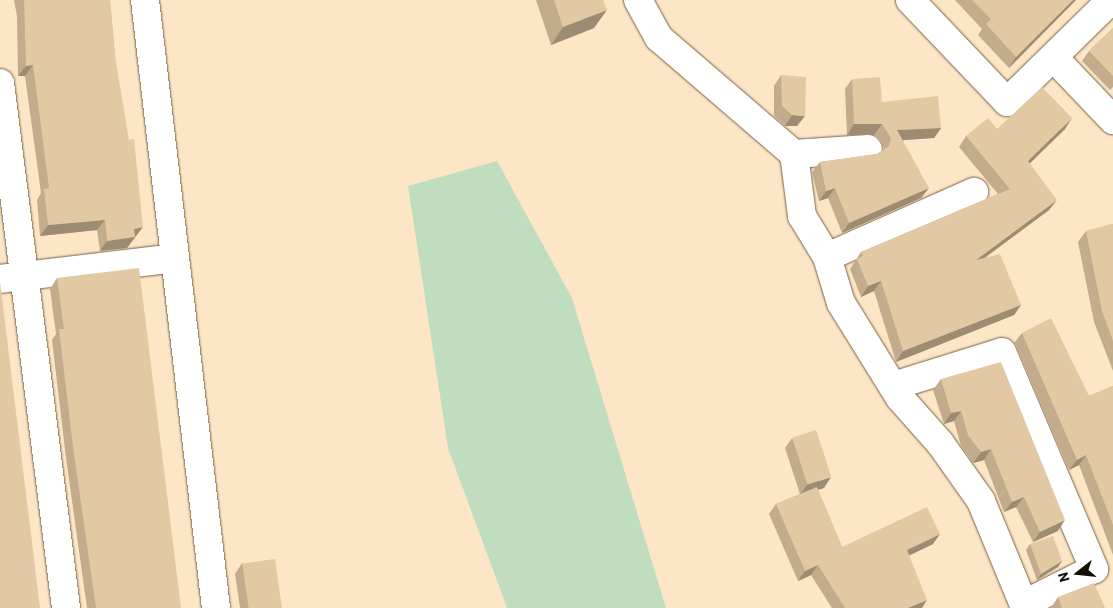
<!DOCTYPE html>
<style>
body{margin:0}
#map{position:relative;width:1113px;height:608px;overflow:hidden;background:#fde6c6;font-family:Barlow,sans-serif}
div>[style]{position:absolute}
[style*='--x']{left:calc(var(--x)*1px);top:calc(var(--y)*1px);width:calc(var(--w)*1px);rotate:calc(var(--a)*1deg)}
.green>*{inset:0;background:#c0debf}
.roads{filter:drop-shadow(0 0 1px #766245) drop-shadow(0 0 1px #766245)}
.minor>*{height:28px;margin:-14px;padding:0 14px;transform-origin:14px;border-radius:14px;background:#fff}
.wall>*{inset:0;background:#c2ac8c}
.shaded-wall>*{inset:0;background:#9e8c72}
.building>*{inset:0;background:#e2c8a3;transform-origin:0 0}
span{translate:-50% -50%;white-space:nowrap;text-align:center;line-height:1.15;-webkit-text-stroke:5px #fff;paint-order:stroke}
.north{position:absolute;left:1053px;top:548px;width:50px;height:50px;-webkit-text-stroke:4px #fff;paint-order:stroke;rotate:254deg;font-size:14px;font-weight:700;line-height:20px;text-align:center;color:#150d04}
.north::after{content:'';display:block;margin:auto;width:18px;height:22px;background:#150d04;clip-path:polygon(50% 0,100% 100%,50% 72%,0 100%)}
</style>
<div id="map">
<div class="green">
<div style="clip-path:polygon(497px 161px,572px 298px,666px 608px,507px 608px,448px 448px,408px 186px)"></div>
</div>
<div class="roads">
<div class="minor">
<div style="--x:145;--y:0;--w:612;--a:83.34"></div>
<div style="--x:638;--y:0;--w:43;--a:61.1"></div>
<div style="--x:659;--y:38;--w:178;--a:40.7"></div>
<div style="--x:794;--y:154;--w:63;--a:82.6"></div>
<div style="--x:802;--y:216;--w:48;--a:58.6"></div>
<div style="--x:827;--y:257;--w:48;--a:73.1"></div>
<div style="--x:841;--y:303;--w:112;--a:58.2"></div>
<div style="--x:900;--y:398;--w:60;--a:48.4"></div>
<div style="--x:940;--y:443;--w:71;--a:54.7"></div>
<div style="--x:981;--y:501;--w:116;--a:67.6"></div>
<div style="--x:910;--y:0;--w:141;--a:46.4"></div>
<div style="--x:1007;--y:102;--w:146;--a:-44.4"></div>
<div style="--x:1054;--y:58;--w:86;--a:46.4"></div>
<div style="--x:0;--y:83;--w:529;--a:82.83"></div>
<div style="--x:794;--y:154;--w:74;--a:-3.9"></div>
<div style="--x:827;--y:257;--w:161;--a:-23.9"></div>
<div style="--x:0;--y:279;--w:176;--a:-6.8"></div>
<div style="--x:893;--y:386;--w:114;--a:-17.3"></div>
<div style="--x:1002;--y:352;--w:236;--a:67"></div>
<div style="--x:1094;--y:569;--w:78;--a:153.4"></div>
</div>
</div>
<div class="wall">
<div style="clip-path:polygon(14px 0,110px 0,115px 56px,135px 238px,134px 238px,127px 248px,100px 251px,97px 230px,40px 236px,37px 200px,41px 193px,25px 76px,18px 76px,17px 16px)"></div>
<div style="clip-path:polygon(536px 0,603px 0,594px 28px,551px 45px)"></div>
<div style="clip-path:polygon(955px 0,1076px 0,1009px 68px,978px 35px,982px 29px)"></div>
<div style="clip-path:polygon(1113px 28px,1113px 87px,1110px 90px,1082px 61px,1089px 51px)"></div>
<div style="clip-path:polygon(781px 75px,797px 126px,785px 126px,774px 116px,774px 86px)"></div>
<div style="clip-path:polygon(852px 79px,882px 102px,941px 128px,934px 138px,903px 140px,921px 198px,842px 233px,828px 198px,819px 201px,812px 172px,820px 162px,877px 154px,883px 150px,884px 148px,874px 135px,847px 135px,845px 89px)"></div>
<div style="clip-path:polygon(997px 129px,1065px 129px,1030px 163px,1049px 210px,986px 257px,1021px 305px,1014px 315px,896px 362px,874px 291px,861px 297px,850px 269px,861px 252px,998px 194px,959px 147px,966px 136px)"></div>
<div style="clip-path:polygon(1113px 224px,1113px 371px,1094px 322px,1078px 242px,1086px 231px)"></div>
<div style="clip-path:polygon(57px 278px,181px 608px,87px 608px,66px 458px,52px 340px,56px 334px,50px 289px)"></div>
<div style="clip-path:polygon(1022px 333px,1089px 396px,1113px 386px,1113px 555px,1079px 465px,1069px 470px,1014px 343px)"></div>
<div style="clip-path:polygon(941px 379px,1058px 531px,1033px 542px,1016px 507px,1004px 512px,984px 460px,973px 463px,961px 446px,954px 421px,944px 424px,933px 390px)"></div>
<div style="clip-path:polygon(792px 438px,824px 488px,818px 490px,842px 547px,933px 544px,909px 555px,922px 608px,832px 608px,811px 575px,798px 581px,769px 514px,776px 504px,800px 494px,785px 448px)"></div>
<div style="clip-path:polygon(1030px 544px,1062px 561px,1058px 567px,1037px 580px,1026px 550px)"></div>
<div style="clip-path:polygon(242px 563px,282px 608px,240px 608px,235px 574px)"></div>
<div style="clip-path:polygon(1058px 597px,1105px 608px,1051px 608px)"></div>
</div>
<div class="shaded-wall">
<div style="clip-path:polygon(1073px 0,1076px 0,1009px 68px,1016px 57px)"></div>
<div style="clip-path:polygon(607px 10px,594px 28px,551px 45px,563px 27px)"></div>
<div style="clip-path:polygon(33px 65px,25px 76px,18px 76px,26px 66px)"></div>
<div style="clip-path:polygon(792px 115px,805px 116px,797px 126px,785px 126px)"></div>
<div style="clip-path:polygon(1072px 118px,1065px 129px,1021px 172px,1028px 161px)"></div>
<div style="clip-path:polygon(854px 124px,882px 124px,874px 135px,847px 135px)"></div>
<div style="clip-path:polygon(941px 128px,934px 138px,890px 141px,897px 130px)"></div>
<div style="clip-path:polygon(835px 188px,828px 198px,819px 201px,826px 191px)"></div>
<div style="clip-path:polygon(929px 188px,921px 198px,842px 233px,849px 223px)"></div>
<div style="clip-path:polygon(1057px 200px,1049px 210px,968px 270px,976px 260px)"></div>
<div style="clip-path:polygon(105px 220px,97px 230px,40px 236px,48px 225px)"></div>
<div style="clip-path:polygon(143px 227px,127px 248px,100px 251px,107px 241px,134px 229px)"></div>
<div style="clip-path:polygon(881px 281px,874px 291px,861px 297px,868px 286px)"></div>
<div style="clip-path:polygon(1021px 305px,1014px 315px,896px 362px,903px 351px)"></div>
<div style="clip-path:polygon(961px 411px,954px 421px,944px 424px,951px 413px)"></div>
<div style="clip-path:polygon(991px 449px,984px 460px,973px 463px,981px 452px)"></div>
<div style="clip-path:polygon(1086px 455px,1079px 465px,1069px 470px,1077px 460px)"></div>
<div style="clip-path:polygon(831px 477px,824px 488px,800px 495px,807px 485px)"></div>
<div style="clip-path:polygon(1024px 497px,1016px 507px,1004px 512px,1012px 502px)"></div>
<div style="clip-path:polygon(1065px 520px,1058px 531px,1033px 542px,1040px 532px)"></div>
<div style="clip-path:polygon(940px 534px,933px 544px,900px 560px,907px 550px)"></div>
<div style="clip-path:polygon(1062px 561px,1058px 567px,1037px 580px,1041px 574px)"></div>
<div style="clip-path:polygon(818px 565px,811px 575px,798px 581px,805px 571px)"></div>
<div style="clip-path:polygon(927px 600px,922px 608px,908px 608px)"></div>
</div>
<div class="building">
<div style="clip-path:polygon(24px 0,110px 0,115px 56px,129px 140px,134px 139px,143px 227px,134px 229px,135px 237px,107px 241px,105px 220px,48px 225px,44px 189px,49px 188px,33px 65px,26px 66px)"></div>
<div style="clip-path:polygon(554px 0,603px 0,607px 10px,563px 27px)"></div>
<div style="clip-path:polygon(972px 0,1073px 0,1016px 57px,986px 24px,991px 19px)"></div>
<div style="clip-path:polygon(1113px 28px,1113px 76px,1089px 51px)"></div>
<div style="clip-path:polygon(781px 75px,806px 77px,805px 116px,792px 115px,782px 106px)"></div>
<div style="clip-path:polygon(880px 77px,882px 102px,938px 96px,941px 128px,897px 130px,929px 188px,849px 223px,835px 188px,826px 191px,820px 162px,877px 154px,889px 146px,891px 138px,882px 124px,854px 124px,852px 79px)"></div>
<div style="clip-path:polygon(1042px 87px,1072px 118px,1028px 161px,1057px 200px,976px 260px,1000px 254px,1021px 305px,903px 351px,881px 281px,868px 286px,857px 259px,863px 256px,861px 252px,1010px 189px,966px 136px,988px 118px,997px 129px)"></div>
<div style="clip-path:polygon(1113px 224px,1113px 341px,1102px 311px,1086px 231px)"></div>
<div style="clip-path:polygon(139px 268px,181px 608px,96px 608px,73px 447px,59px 329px,64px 329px,57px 278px)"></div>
<div style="clip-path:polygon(0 282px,40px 608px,0 608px)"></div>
<div style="clip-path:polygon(1051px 318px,1089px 396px,1113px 386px,1113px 525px,1086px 455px,1077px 460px,1022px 333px)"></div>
<div style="clip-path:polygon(1001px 362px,1065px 520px,1040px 532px,1024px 497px,1012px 502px,991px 449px,981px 452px,968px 435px,961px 411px,951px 413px,941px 379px)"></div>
<div style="left:816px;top:430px;width:49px;height:25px;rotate:72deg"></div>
<div style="clip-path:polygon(817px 487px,842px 547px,927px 507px,940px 534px,907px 550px,927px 600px,908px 608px,845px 608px,818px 565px,805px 571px,776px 504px)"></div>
<div style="clip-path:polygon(1053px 536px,1062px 561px,1041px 574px,1030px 544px)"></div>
<div style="left:275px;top:559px;width:49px;height:33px;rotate:82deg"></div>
<div style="clip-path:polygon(1094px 583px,1105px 608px,1062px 608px,1058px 597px)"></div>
</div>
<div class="north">N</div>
</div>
